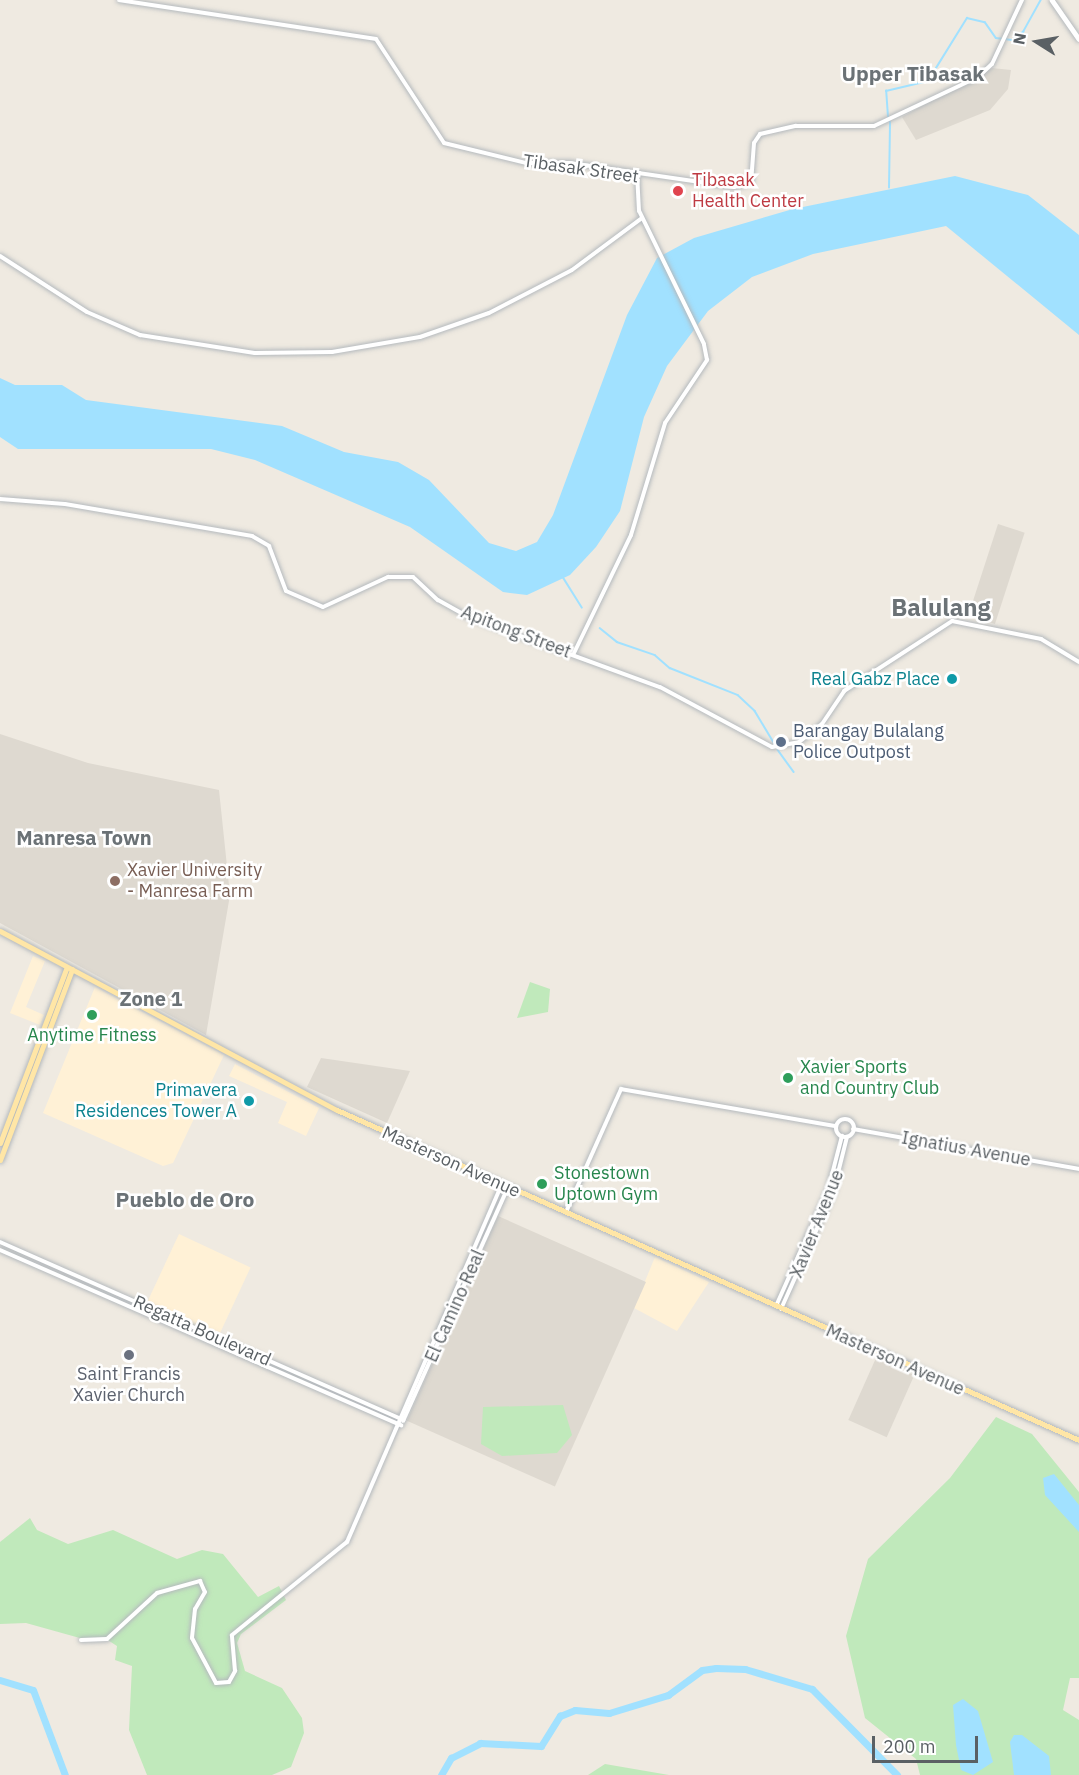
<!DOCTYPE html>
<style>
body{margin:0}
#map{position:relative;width:1079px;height:1775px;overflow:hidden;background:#efeae1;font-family:"IBM Plex Sans",sans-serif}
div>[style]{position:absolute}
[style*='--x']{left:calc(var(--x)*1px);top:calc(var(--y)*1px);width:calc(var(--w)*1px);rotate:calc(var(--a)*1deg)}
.commercial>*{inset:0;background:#fff1d6;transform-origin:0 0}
.education>*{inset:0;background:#ded9d0;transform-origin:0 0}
.green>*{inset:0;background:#c0e9bb}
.water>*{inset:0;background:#a1e1ff}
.stream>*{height:1.5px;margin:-0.75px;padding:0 0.75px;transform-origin:0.75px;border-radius:0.75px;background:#a1e1ff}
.river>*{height:7px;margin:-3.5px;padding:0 3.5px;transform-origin:3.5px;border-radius:3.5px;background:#a1e1ff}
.roads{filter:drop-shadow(0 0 2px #b4b9bd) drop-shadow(0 0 2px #b4b9bd)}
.tertiary>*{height:4px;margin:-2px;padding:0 2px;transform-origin:2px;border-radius:2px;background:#fff}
.tertiary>.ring{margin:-2px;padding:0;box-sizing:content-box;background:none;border:4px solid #fff;border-radius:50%}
.secondary>*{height:4.5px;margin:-2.25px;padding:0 2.25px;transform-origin:2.25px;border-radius:2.25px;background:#fff}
.primary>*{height:5px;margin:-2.5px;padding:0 2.5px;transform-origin:2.5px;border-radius:2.5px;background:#ffe6a6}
.dots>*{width:16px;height:16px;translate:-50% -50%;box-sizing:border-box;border:3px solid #fff;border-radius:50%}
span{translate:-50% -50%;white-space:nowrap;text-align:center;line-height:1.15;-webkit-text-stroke:5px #fff;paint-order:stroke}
.street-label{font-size:18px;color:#5a6064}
.health-label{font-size:18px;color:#be3a42}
.left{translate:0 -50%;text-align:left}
.culture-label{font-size:18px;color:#0d838f}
.right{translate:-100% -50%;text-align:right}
.service-label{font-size:18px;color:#4e5e75}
.education-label{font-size:18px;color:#785e54}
.leisure-label{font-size:18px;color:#27864d}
.worship-label{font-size:18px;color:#5b616d}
.neighbourhood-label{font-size:20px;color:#6b7276;font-weight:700}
.quarter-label{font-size:21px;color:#6b7276;font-weight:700}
.district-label{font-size:24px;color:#6b7276;font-weight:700}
.north{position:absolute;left:1007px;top:12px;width:60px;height:60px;-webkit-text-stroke:4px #fff;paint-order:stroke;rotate:281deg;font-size:16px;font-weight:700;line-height:24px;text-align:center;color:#5a6064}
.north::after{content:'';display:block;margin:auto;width:21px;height:27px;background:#5a6064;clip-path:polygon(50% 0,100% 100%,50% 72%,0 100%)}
.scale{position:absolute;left:872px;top:1736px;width:106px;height:27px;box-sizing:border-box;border:3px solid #5a6064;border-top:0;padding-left:8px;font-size:18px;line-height:21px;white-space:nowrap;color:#5a6064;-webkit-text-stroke:4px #fff;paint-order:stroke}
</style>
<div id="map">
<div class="commercial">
<div style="clip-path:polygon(33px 956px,45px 961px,26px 1007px,44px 1015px,40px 1025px,10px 1013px)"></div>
<div style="clip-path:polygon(95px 987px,224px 1055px,173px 1163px,163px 1166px,43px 1113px)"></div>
<div style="clip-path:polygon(235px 1064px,319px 1108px,306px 1136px,278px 1123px,287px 1102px,229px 1076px)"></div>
<div style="left:179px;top:1234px;width:79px;height:77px;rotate:25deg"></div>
<div style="clip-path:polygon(655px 1257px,709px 1282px,677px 1331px,634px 1308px)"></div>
</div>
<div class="education">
<div style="clip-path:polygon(992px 68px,1011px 70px,1008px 89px,990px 110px,916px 140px,902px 117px)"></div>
<div style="left:998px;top:524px;width:28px;height:96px;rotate:18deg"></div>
<div style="clip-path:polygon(0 734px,88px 763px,219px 790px,230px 895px,206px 1035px,0 923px)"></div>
<div style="clip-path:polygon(321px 1058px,410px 1071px,387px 1123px,307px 1087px)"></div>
<div style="left:498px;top:1216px;width:162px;height:224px;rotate:24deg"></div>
<div style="left:876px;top:1358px;width:42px;height:68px;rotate:24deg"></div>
</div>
<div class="green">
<div style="clip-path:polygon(530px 982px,550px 989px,548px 1012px,517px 1018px)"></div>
<div style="clip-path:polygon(563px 1405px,572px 1435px,557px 1453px,502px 1456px,481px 1444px,483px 1407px)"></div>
<div style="clip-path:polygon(996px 1417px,1032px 1434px,1079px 1492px,1079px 1678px,1070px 1678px,1063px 1710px,1079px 1720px,1079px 1775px,920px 1775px,916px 1759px,865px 1718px,846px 1636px,868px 1559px,950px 1478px)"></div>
<div style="clip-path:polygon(30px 1518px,37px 1530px,68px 1544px,113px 1530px,177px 1559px,202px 1550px,223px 1554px,258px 1597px,279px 1586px,286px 1600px,241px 1634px,237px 1643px,245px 1671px,282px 1688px,302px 1718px,304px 1733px,291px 1767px,272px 1775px,147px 1775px,129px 1730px,132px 1666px,115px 1660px,117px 1646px,103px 1637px,87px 1640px,26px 1623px,0 1624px,0 1542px)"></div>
<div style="clip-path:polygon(605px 1764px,669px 1775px,588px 1775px)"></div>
</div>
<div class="water">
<div style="clip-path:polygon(955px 176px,1028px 195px,1079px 235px,1079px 335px,946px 226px,813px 254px,752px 277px,708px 311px,667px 366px,644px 417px,620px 511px,596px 547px,570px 575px,527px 595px,503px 592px,410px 527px,255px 460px,211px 449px,18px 449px,0 437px,0 378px,15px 385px,62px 385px,86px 400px,282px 426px,344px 452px,398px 462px,429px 480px,489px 543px,516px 551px,537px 542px,553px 515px,627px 315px,657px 258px,694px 238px,793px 209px)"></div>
<div style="clip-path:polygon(1054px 1474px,1079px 1505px,1079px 1532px,1045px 1495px,1043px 1478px)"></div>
<div style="clip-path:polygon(963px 1699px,978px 1711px,993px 1762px,973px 1775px,961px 1770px,956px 1745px,953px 1705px)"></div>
<div style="clip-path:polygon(1022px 1735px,1049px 1756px,1051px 1775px,1014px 1775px,1010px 1742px,1014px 1735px)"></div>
</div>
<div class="stream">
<div style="--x:888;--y:117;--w:26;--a:-94"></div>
<div style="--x:886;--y:91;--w:43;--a:-13.4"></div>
<div style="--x:928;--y:81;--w:74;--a:-58.2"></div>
<div style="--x:967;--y:18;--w:18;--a:13"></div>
<div style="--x:985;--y:22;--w:19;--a:55"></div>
<div style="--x:996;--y:38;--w:16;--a:7"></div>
<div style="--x:1012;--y:40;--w:14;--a:-36"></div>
<div style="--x:1023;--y:32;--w:37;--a:-61"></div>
<div style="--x:889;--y:188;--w:66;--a:-89.1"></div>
<div style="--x:563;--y:577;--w:36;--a:58"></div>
<div style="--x:600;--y:628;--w:22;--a:39"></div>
<div style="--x:617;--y:642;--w:40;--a:18.9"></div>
<div style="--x:655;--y:655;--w:20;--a:41"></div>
<div style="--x:670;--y:668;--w:73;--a:21.7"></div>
<div style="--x:738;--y:695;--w:23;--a:43"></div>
<div style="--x:755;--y:711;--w:39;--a:59"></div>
<div style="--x:778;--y:750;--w:27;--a:54"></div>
</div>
<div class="river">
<div style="--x:0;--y:1680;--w:34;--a:17"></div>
<div style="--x:33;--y:1690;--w:91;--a:69.4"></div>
<div style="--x:441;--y:1775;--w:20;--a:-60"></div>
<div style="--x:451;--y:1758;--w:33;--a:-27"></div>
<div style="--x:480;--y:1743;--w:61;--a:2.8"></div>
<div style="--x:541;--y:1746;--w:36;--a:-58"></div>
<div style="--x:560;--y:1716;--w:16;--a:-22"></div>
<div style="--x:575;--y:1710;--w:34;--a:5"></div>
<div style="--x:609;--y:1713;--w:62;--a:-17"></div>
<div style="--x:668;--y:1695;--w:42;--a:-36.3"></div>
<div style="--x:702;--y:1670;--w:14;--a:-8"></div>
<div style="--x:716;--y:1668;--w:29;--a:2"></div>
<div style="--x:745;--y:1669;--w:70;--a:16.6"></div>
<div style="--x:812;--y:1689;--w:121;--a:45.3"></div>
</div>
<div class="roads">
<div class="tertiary">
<div style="--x:119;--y:0;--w:260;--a:8.6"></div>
<div style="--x:376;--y:39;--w:124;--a:56.8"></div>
<div style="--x:444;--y:143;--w:84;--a:13.7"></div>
<div style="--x:526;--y:163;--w:44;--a:0"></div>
<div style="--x:570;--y:163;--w:166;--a:8.3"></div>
<div style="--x:734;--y:187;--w:17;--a:-13"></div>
<div style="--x:751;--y:183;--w:40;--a:-85.7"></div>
<div style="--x:754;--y:143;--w:11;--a:-56"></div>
<div style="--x:760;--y:134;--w:37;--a:-13"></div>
<div style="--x:796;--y:126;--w:78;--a:0"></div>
<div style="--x:874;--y:126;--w:115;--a:-25.2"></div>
<div style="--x:978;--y:77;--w:19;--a:-43"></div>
<div style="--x:992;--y:64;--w:71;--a:-64.9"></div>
<div style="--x:0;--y:256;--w:103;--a:32.8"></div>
<div style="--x:87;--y:312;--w:58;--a:23.5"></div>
<div style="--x:140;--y:335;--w:116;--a:8.9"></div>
<div style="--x:255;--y:353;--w:77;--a:-0.7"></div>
<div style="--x:332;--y:352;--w:89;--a:-9.7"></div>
<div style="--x:420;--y:337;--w:73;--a:-19.2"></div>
<div style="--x:489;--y:313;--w:93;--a:-27.4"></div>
<div style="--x:572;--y:270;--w:87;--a:-36.6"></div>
<div style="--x:0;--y:499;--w:65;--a:4.4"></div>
<div style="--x:65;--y:504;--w:190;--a:9.7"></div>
<div style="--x:252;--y:536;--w:20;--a:30"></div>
<div style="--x:269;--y:546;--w:48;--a:69.3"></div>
<div style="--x:286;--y:591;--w:40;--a:23.4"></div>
<div style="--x:323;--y:607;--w:72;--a:-24.8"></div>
<div style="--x:388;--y:577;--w:25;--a:0"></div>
<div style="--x:413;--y:577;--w:34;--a:43"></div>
<div style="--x:438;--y:600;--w:38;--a:29"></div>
<div style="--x:471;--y:618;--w:201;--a:20.1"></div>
<div style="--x:660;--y:687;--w:127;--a:28.2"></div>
<div style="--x:772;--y:747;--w:27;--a:-10"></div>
<div style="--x:799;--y:742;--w:29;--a:-38"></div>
<div style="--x:822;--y:724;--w:40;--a:-56"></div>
<div style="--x:844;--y:691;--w:129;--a:-32.9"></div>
<div style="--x:952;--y:621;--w:91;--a:11.4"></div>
<div style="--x:1041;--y:639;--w:44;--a:31.2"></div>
<div style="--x:574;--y:653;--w:131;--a:-64.2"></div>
<div style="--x:631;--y:535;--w:117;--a:-73.1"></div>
<div style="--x:665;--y:423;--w:76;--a:-56.3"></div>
<div style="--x:707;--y:360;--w:16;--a:-101"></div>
<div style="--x:704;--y:344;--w:148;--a:-116"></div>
<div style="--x:639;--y:211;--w:35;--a:-93"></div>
<div class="ring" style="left:836px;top:1119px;width:14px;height:14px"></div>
<div style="--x:853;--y:1129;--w:230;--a:10"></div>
<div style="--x:566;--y:1212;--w:135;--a:-65.9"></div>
<div style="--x:621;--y:1089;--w:218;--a:9.8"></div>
<div style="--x:0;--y:1242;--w:441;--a:23.8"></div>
<div style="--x:0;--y:1250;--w:438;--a:23.6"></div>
<div style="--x:776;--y:1306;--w:127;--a:-65.9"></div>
<div style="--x:828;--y:1190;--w:56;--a:-75.5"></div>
<div style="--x:781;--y:1309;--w:127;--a:-65.9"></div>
<div style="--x:833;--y:1193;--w:58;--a:-76"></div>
<div style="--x:403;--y:1421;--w:256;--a:-65.8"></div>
<div style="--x:81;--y:1640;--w:26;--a:-2"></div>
<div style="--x:107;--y:1639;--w:68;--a:-42.6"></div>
<div style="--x:157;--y:1593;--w:45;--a:-15.6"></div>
<div style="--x:200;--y:1581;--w:12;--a:66"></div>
<div style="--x:205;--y:1592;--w:20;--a:120"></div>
<div style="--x:195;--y:1609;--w:29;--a:96"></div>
<div style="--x:192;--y:1638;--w:51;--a:61.9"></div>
<div style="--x:216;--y:1683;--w:13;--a:-4"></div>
<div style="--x:229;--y:1682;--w:13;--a:-61"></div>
<div style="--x:235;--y:1671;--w:36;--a:-95"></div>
<div style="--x:232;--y:1635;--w:148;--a:-39"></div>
<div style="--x:347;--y:1542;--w:390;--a:-66.6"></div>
</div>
<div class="secondary">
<div style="--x:1052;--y:0;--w:47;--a:55.3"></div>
</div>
<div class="primary">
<div style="--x:0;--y:931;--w:382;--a:28"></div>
<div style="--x:337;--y:1110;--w:812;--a:23.98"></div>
<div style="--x:0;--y:1143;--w:188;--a:-69.2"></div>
<div style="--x:0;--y:1160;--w:204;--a:-69.3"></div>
</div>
</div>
<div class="dots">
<div style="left:678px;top:191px;background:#e0444e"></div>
<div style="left:952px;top:679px;background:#0f9aa8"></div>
<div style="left:781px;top:742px;background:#5c6f8a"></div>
<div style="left:115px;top:881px;background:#8d6e63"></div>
<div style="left:92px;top:1015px;background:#2e9e5b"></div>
<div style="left:788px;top:1078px;background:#2e9e5b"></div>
<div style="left:249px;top:1101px;background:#0f9aa8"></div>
<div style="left:542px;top:1184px;background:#2e9e5b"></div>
<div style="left:129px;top:1355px;background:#6b7280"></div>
</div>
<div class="street-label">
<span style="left:581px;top:169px;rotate:8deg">Tibasak Street</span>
<span style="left:516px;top:632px;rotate:21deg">Apitong Street</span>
<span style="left:966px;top:1149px;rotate:10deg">Ignatius Avenue</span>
<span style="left:451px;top:1162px;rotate:24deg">Masterson Avenue</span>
<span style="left:817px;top:1224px;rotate:-68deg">Xavier Avenue</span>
<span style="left:455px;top:1306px;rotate:-66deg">El Camino Real</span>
<span style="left:202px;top:1331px;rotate:24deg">Regatta Boulevard</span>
<span style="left:895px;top:1360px;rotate:24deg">Masterson Avenue</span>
</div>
<div class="health-label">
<span class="left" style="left:692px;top:191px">Tibasak<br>Health Center</span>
</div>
<div class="culture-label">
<span class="right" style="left:940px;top:679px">Real Gabz Place</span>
<span class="right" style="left:237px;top:1101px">Primavera<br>Residences Tower A</span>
</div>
<div class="service-label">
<span class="left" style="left:793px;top:742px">Barangay Bulalang<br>Police Outpost</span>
</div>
<div class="education-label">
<span class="left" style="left:127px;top:881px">Xavier University<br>- Manresa Farm</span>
</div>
<div class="leisure-label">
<span style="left:92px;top:1035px">Anytime Fitness</span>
<span class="left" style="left:800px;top:1078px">Xavier Sports<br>and Country Club</span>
<span class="left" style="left:554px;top:1184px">Stonestown<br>Uptown Gym</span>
</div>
<div class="worship-label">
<span style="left:129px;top:1385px">Saint Francis<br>Xavier Church</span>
</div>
<div class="neighbourhood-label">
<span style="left:84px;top:837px">Manresa Town</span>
<span style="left:151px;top:998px">Zone 1</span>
</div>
<div class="quarter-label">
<span style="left:913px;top:73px">Upper Tibasak</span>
<span style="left:185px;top:1199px">Pueblo de Oro</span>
</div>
<div class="district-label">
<span style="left:941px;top:608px">Balulang</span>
</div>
<div class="north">N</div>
<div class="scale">200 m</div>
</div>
